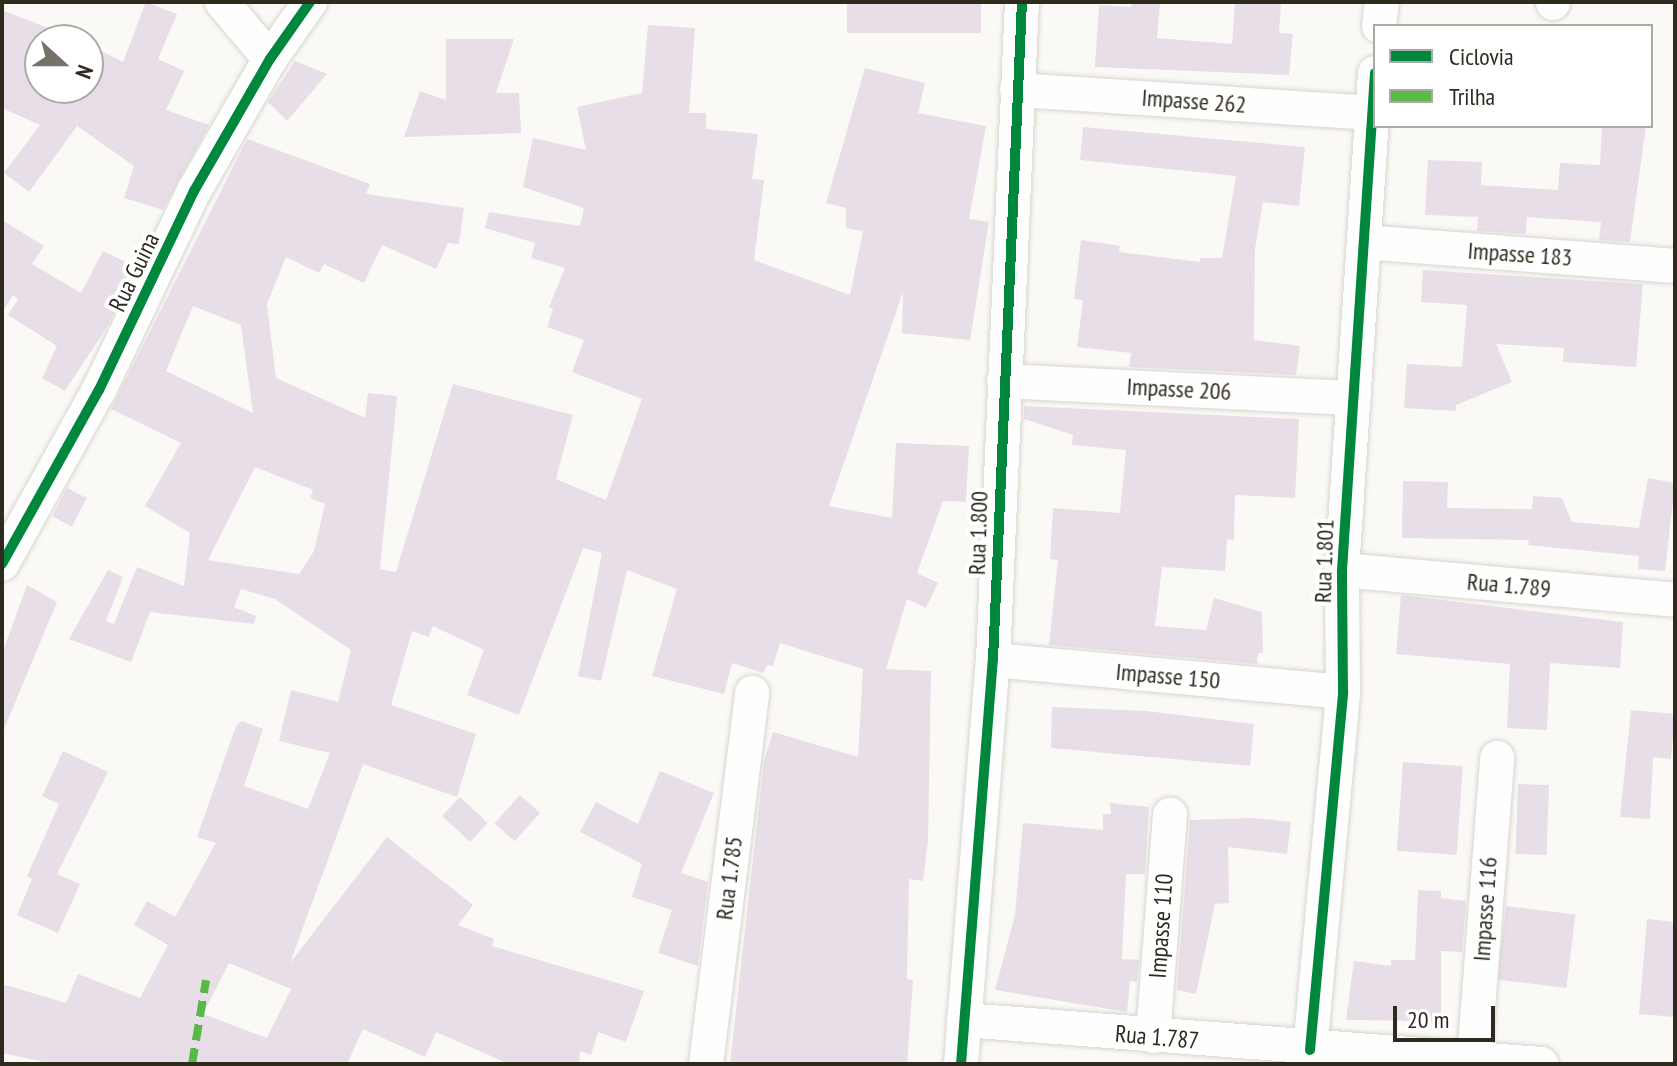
<!DOCTYPE html>
<style>
body{margin:0}
#map{position:relative;width:1677px;height:1066px;overflow:hidden;background:#fbf9f6;font-family:"PT Sans Narrow",sans-serif}
div>[style]{position:absolute}
[style*='--x']{left:calc(var(--x)*1px);top:calc(var(--y)*1px);width:calc(var(--w)*1px);rotate:calc(var(--a)*1deg)}
.building>*{inset:0;background:#e7dee7;transform-origin:0 0}
.roads{filter:drop-shadow(0 0 2px #d8d5cd) drop-shadow(0 0 2px #d8d5cd)}
.minor>*{height:34px;margin:-17px;padding:0 17px;transform-origin:17px;border-radius:17px;background:#fefefe}
.quiet>*{height:8px;margin-top:-4px;transform-origin:0;background:repeating-linear-gradient(90deg,#58b947 0 16px,transparent 0 24px)}
.cycleway>*{height:10px;margin:-5px;padding:0 5px;transform-origin:5px;border-radius:5px;background:#00873e}
span{translate:-50% -50%;white-space:nowrap;text-align:center;line-height:1.15;-webkit-text-stroke:8px #fff;paint-order:stroke}
.street-label{font-size:24px;color:#2f2a1e}
.frame{position:absolute;inset:0;border:4px solid #2f2a1e;pointer-events:none}
.legend{position:absolute;left:1373px;top:24px;width:280px;height:104px;box-sizing:border-box;background:#fff;border:2px solid #acaaa5;margin:0;padding:10px 14px;list-style:none;font-size:24px;color:#2f2a1e}
.legend li{display:flex;align-items:center;gap:16px;height:40px}
.legend b{width:40px;border:2px solid #acaaa5}
.north{position:absolute;left:24px;top:24px;width:80px;height:80px;box-sizing:border-box;background:#fff;border:2px solid #acaaa5;border-radius:50%;rotate:111deg;font-size:22px;font-weight:700;line-height:32px;text-align:center;color:#2f2a1e}
.north::after{content:'';display:block;margin:auto;width:28px;height:36px;background:#76726a;clip-path:polygon(50% 0,100% 100%,50% 72%,0 100%)}
.scale{position:absolute;left:1393px;top:1006px;width:102px;height:36px;box-sizing:border-box;border:4px solid #2f2a1e;border-top:0;padding-left:10px;font-size:24px;line-height:28px;white-space:nowrap;color:#2f2a1e;-webkit-text-stroke:6px #fff;paint-order:stroke}
</style>
<div id="map">
<div class="building">
<div style="clip-path:polygon(146px 2px,177px 14px,158px 59px,184px 71px,166px 110px,209px 125px,163px 210px,124px 198px,134px 166px,77px 126px,29px 192px,4px 173px,40px 125px,2px 108px,2px 10px,79px 40px,40px 40px,40px 88px,88px 88px,88px 44px,123px 62px)"></div>
<div style="left:847px;top:2px;width:134px;height:31px"></div>
<div style="clip-path:polygon(1132px 2px,1160px 2px,1157px 38px,1232px 44px,1235px 2px,1281px 2px,1279px 33px,1293px 34px,1289px 75px,1095px 67px,1099px 5px,1131px 7px)"></div>
<div style="clip-path:polygon(evenodd,648px 25px,695px 28px,689px 113px,706px 113px,706px 129px,758px 134px,752px 179px,764px 180px,754px 260px,850px 295px,863px 231px,846px 228px,846px 208px,826px 203px,865px 68px,925px 83px,918px 113px,986px 126px,969px 219px,989px 222px,970px 340px,902px 333px,903px 292px,829px 506px,892px 518px,896px 443px,969px 446px,966px 502px,943px 501px,917px 573px,938px 583px,926px 608px,907px 599px,886px 669px,931px 671px,928px 840px,923px 881px,909px 879px,907px 979px,913px 980px,907px 1064px,730px 1064px,764px 761px,773px 732px,858px 757px,863px 669px,780px 643px,773px 666px,767px 665px,763px 673px,732px 663px,724px 694px,652px 676px,677px 589px,627px 570px,601px 681px,578px 676px,602px 553px,583px 548px,519px 715px,467px 695px,484px 650px,433px 626px,429px 637px,412px 631px,391px 705px,476px 734px,457px 797px,363px 764px,290px 963px,387px 837px,473px 905px,458px 925px,494px 939px,492px 946px,644px 991px,626px 1042px,598px 1032px,591px 1055px,580px 1051px,579px 1064px,509px 1064px,436px 1032px,425px 1057px,363px 1029px,347px 1064px,53px 1064px,2px 1053px,2px 984px,66px 1003px,78px 974px,140px 998px,168px 945px,134px 925px,147px 901px,175px 917px,216px 843px,197px 837px,236px 726px,242px 721px,263px 729px,244px 786px,308px 809px,330px 753px,279px 741px,291px 690px,338px 702px,351px 650px,275px 599px,241px 589px,234px 607px,256px 616px,254px 624px,150px 612px,131px 662px,69px 639px,108px 570px,123px 577px,106px 621px,114px 624px,137px 567px,184px 586px,190px 533px,145px 506px,181px 443px,111px 409px,247px 139px,370px 184px,366px 194px,464px 208px,459px 244px,448px 243px,436px 269px,382px 245px,364px 283px,324px 264px,319px 273px,286px 257px,267px 304px,276px 378px,365px 418px,368px 393px,397px 396px,380px 569px,396px 572px,453px 384px,573px 415px,556px 479px,606px 500px,642px 399px,572px 372px,584px 340px,547px 327px,553px 309px,549px 307px,565px 268px,531px 258px,535px 243px,485px 228px,489px 212px,580px 226px,584px 208px,523px 187px,533px 138px,586px 150px,577px 107px,642px 93px,648px 25px,193px 306px,241px 325px,253px 413px,166px 371px,193px 306px,648px 25px,255px 467px,313px 490px,310px 498px,325px 504px,314px 551px,299px 574px,208px 560px,255px 467px,648px 25px,229px 963px,291px 989px,267px 1038px,203px 1014px,229px 963px)"></div>
<div style="clip-path:polygon(446px 39px,514px 39px,496px 93px,519px 93px,521px 133px,404px 137px,420px 91px,446px 100px)"></div>
<div style="clip-path:polygon(295px 61px,327px 74px,287px 121px,268px 102px)"></div>
<div style="clip-path:polygon(1602px 126px,1646px 126px,1630px 242px,1599px 240px,1601px 222px,1527px 217px,1526px 234px,1477px 231px,1478px 217px,1425px 215px,1428px 160px,1482px 162px,1481px 185px,1558px 190px,1560px 163px,1600px 165px)"></div>
<div style="clip-path:polygon(1083px 127px,1305px 147px,1299px 206px,1263px 202px,1255px 249px,1254px 340px,1300px 346px,1296px 375px,1129px 367px,1131px 353px,1077px 347px,1083px 300px,1074px 299px,1081px 240px,1120px 246px,1119px 252px,1200px 262px,1200px 258px,1222px 258px,1236px 176px,1080px 160px)"></div>
<div style="clip-path:polygon(2px 220px,44px 246px,32px 264px,81px 293px,103px 251px,136px 267px,107px 327px,65px 391px,42px 378px,57px 346px,8px 315px,18px 299px,13px 295px,2px 313px)"></div>
<div style="clip-path:polygon(1423px 270px,1643px 284px,1636px 367px,1563px 362px,1564px 348px,1496px 344px,1512px 382px,1456px 405px,1456px 411px,1404px 408px,1407px 364px,1462px 367px,1467px 305px,1421px 302px)"></div>
<div style="clip-path:polygon(1024px 406px,1299px 419px,1295px 498px,1235px 495px,1234px 540px,1227px 539px,1225px 571px,1162px 567px,1155px 626px,1206px 630px,1214px 598px,1262px 612px,1263px 653px,1258px 653px,1257px 664px,1049px 645px,1058px 560px,1050px 559px,1053px 508px,1120px 513px,1126px 450px,1072px 445px,1073px 435px,1024px 419px)"></div>
<div style="clip-path:polygon(1648px 478px,1675px 483px,1665px 571px,1638px 569px,1639px 556px,1528px 545px,1529px 540px,1402px 538px,1403px 481px,1448px 482px,1447px 508px,1532px 509px,1533px 496px,1562px 498px,1572px 522px,1639px 528px)"></div>
<div style="left:67px;top:488px;width:22px;height:32px;rotate:27deg"></div>
<div style="clip-path:polygon(27px 585px,57px 602px,2px 734px,2px 654px)"></div>
<div style="clip-path:polygon(1401px 595px,1623px 622px,1620px 668px,1550px 663px,1547px 730px,1507px 728px,1510px 664px,1396px 654px)"></div>
<div style="clip-path:polygon(1052px 707px,1146px 711px,1254px 724px,1250px 766px,1051px 748px)"></div>
<div style="clip-path:polygon(1631px 710px,1675px 714px,1671px 759px,1653px 757px,1650px 819px,1620px 817px)"></div>
<div style="clip-path:polygon(63px 751px,108px 772px,57px 874px,80px 884px,58px 933px,17px 915px,32px 879px,27px 876px,59px 804px,42px 796px)"></div>
<div style="left:1403px;top:762px;width:60px;height:89px;rotate:4deg"></div>
<div style="clip-path:polygon(660px 771px,714px 793px,681px 873px,708px 882px,698px 966px,658px 953px,672px 910px,632px 897px,642px 864px,580px 832px,596px 802px,638px 824px)"></div>
<div style="left:1518px;top:784px;width:31px;height:70px;rotate:2deg"></div>
<div style="left:520px;top:795px;width:27px;height:38px;rotate:42deg"></div>
<div style="left:460px;top:797px;width:38px;height:26px;rotate:43deg"></div>
<div style="clip-path:polygon(1110px 803px,1149px 807px,1145px 874px,1126px 874px,1122px 959px,1139px 960px,1137px 982px,1130px 981px,1127px 1012px,995px 990px,1015px 915px,1023px 823px,1103px 830px,1103px 814px,1111px 814px)"></div>
<div style="clip-path:polygon(1253px 818px,1291px 822px,1287px 854px,1228px 847px,1229px 903px,1215px 904px,1196px 994px,1177px 990px,1190px 820px)"></div>
<div style="clip-path:polygon(1418px 890px,1441px 891px,1441px 898px,1466px 901px,1462px 952px,1441px 951px,1441px 1021px,1346px 1020px,1354px 961px,1391px 966px,1391px 960px,1415px 960px)"></div>
<div style="left:1506px;top:906px;width:70px;height:74px;rotate:7deg"></div>
<div style="clip-path:polygon(1647px 919px,1675px 922px,1675px 1017px,1639px 1014px)"></div>
</div>
<div class="roads">
<div class="minor">
<div style="--x:222;--y:2;--w:75;--a:49.9"></div>
<div style="--x:1553;--y:3;--w:1;--a:-90"></div>
<div style="--x:1379;--y:26;--w:24;--a:-83"></div>
<div style="--x:1017;--y:90;--w:355;--a:3.7"></div>
<div style="--x:1364;--y:242;--w:312;--a:4.4"></div>
<div style="--x:1004;--y:381;--w:350;--a:2.8"></div>
<div style="--x:2;--y:564;--w:199;--a:-60.9"></div>
<div style="--x:99;--y:390;--w:221;--a:-64.5"></div>
<div style="--x:194;--y:191;--w:152;--a:-60.1"></div>
<div style="--x:270;--y:59;--w:70;--a:-54.9"></div>
<div style="--x:1342;--y:570;--w:334;--a:5.1"></div>
<div style="--x:993;--y:660;--w:351;--a:5.2"></div>
<div style="--x:964;--y:1020;--w:579;--a:4.36"></div>
<div style="--x:1153;--y:1036;--w:222;--a:-85.6"></div>
<div style="--x:1310;--y:1050;--w:360;--a:-84.7"></div>
<div style="--x:1343;--y:692;--w:122;--a:-90.5"></div>
<div style="--x:1342;--y:570;--w:498;--a:-86.2"></div>
<div style="--x:1474;--y:1060;--w:303;--a:-85.6"></div>
<div style="--x:706;--y:1064;--w:374;--a:-82.9"></div>
<div style="--x:961;--y:1064;--w:405;--a:-85.5"></div>
<div style="--x:993;--y:660;--w:659;--a:-87.48"></div>
</div>
</div>
<div class="quiet">
<div style="--x:192;--y:1064;--w:85;--a:-80.5"></div>
</div>
<div class="cycleway">
<div style="--x:2;--y:564;--w:199;--a:-60.9"></div>
<div style="--x:99;--y:390;--w:221;--a:-64.5"></div>
<div style="--x:194;--y:191;--w:152;--a:-60.1"></div>
<div style="--x:270;--y:59;--w:70;--a:-54.9"></div>
<div style="--x:1310;--y:1050;--w:360;--a:-84.7"></div>
<div style="--x:1343;--y:692;--w:122;--a:-90.5"></div>
<div style="--x:1342;--y:570;--w:498;--a:-86.2"></div>
<div style="--x:961;--y:1064;--w:405;--a:-85.5"></div>
<div style="--x:993;--y:660;--w:659;--a:-87.48"></div>
</div>
<div class="street-label">
<span style="left:1194px;top:101px;rotate:4deg">Impasse 262</span>
<span style="left:1520px;top:254px;rotate:4deg">Impasse 183</span>
<span style="left:134px;top:272px;rotate:-64deg">Rua Guina</span>
<span style="left:1179px;top:389px;rotate:3deg">Impasse 206</span>
<span style="left:978px;top:533px;rotate:-88deg">Rua 1.800</span>
<span style="left:1324px;top:561px;rotate:-88deg">Rua 1.801</span>
<span style="left:1509px;top:585px;rotate:5deg">Rua 1.789</span>
<span style="left:1168px;top:676px;rotate:5deg">Impasse 150</span>
<span style="left:729px;top:878px;rotate:-83deg">Rua 1.785</span>
<span style="left:1485px;top:909px;rotate:-86deg">Impasse 116</span>
<span style="left:1161px;top:926px;rotate:-86deg">Impasse 110</span>
<span style="left:1157px;top:1037px;rotate:5deg">Rua 1.787</span>
</div>
<div class="frame"></div>
<ul class="legend">
<li><b style="height:10px;background:#00873e"></b>Ciclovia</li>
<li><b style="height:10px;background:#58b947"></b>Trilha</li>
</ul>
<div class="north">N</div>
<div class="scale">20 m</div>
</div>
